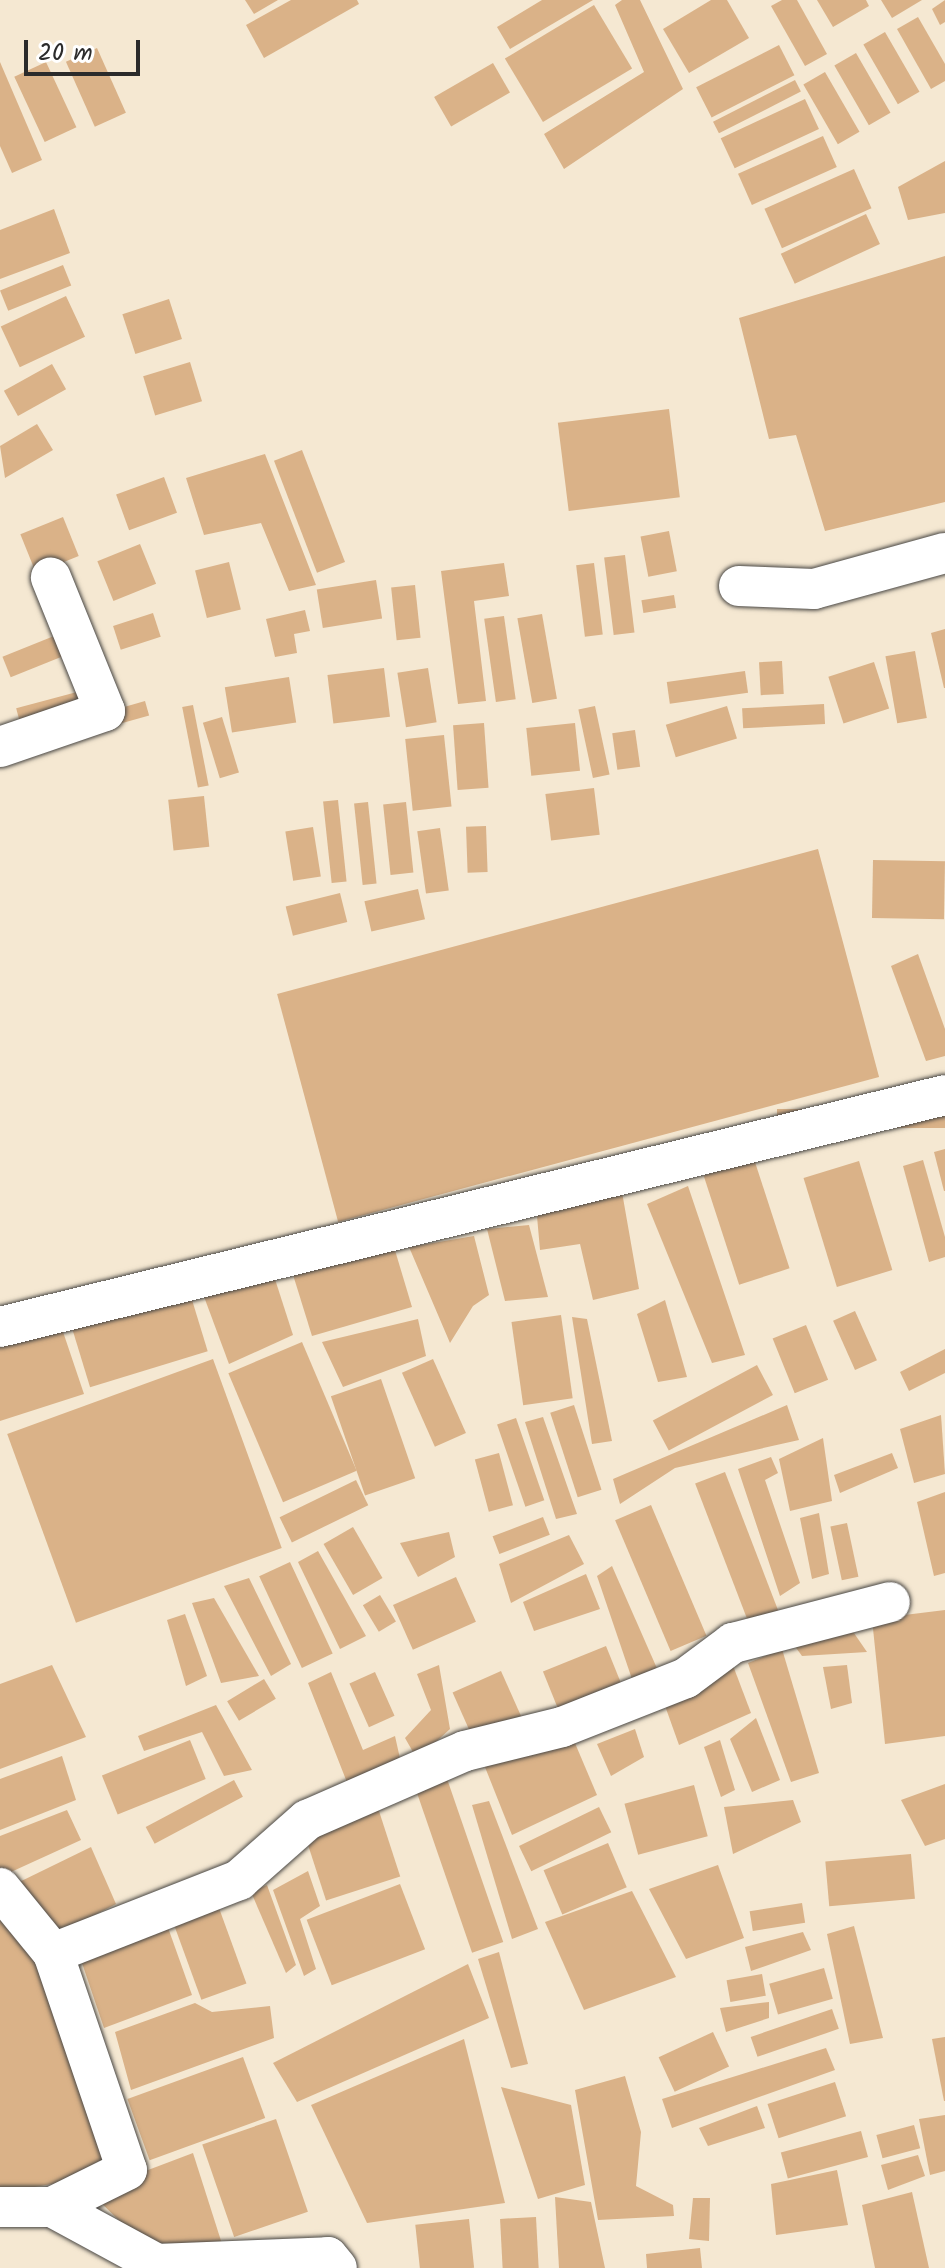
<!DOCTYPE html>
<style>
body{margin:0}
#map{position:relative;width:945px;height:2268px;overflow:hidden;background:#f5e8d2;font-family:Kalam,sans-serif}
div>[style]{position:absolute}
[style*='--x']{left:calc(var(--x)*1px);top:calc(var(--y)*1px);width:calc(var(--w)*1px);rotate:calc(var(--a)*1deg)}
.building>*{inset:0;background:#dab288;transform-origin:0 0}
.roads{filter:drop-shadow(0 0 2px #494744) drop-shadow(0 0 2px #494744)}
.minor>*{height:40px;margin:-20px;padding:0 20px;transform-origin:20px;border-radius:20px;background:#fff}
span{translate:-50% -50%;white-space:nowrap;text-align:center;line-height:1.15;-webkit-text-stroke:7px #fff;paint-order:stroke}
.scale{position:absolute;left:24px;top:40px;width:116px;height:36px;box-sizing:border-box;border:4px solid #2b2b2b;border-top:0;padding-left:10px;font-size:24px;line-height:28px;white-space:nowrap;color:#2b2b2b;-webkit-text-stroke:6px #fff;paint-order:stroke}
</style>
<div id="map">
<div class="building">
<div style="clip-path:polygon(245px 0,278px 0,254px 14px)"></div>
<div style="clip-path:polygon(291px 0,357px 0,359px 4px,264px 58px,246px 25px)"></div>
<div style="clip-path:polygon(542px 0,593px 0,510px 49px,497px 27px)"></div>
<div style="clip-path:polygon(622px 0,640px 0,683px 89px,564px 169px,544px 134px,644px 72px,615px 5px)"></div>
<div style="clip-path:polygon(711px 0,727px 0,749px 38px,689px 73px,663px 29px)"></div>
<div style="clip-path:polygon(782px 0,797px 0,827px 54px,805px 66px,771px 6px)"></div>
<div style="clip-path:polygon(817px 0,866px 0,869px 6px,833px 27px)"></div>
<div style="clip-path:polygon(881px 0,922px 0,892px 18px)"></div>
<div style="clip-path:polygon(945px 0,945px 22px,940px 25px,932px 9px)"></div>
<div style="left:594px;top:5px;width:74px;height:104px;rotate:59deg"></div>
<div style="clip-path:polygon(918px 17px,945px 64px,945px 81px,931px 89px,897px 29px)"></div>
<div style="left:885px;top:32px;width:69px;height:25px;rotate:60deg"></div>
<div style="left:779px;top:45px;width:34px;height:93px;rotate:63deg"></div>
<div style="left:97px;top:48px;width:71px;height:34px;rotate:66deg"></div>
<div style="left:856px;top:53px;width:69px;height:25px;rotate:60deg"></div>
<div style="clip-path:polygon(0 62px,42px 160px,12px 173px,0 146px)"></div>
<div style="left:46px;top:62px;width:72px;height:35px;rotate:65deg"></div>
<div style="left:493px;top:63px;width:34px;height:68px;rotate:60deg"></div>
<div style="left:825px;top:72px;width:69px;height:25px;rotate:60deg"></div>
<div style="left:795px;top:80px;width:13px;height:92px;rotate:63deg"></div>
<div style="left:805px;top:99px;width:33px;height:93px;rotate:65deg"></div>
<div style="left:823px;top:136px;width:34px;height:93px;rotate:66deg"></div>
<div style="clip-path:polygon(945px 161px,945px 213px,908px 220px,898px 187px)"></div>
<div style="left:854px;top:169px;width:43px;height:98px;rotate:66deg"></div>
<div style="clip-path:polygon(54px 209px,70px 253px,0 279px,0 230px)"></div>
<div style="left:866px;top:214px;width:33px;height:94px;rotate:65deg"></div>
<div style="clip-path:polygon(945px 256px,945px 502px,825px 531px,796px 435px,769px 439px,739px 318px)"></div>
<div style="left:63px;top:265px;width:22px;height:68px;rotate:68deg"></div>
<div style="left:66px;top:296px;width:45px;height:72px;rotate:65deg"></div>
<div style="left:169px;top:299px;width:42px;height:49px;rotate:72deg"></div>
<div style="left:190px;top:362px;width:41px;height:49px;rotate:73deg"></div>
<div style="left:52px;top:364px;width:29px;height:55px;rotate:61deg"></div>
<div style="left:669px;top:409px;width:89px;height:112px;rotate:83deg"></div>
<div style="clip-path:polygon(37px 424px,53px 450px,5px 478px,0 446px)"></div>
<div style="left:302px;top:450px;width:120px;height:30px;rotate:69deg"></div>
<div style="clip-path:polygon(265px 454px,316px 585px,289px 591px,261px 523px,204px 535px,186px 478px)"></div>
<div style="left:164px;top:477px;width:38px;height:51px;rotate:70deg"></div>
<div style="left:63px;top:517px;width:42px;height:46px;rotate:68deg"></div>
<div style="left:669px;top:531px;width:41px;height:29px;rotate:79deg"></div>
<div style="left:140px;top:544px;width:43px;height:46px;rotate:68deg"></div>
<div style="left:625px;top:555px;width:78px;height:21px;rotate:83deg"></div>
<div style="left:229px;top:562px;width:49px;height:35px;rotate:76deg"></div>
<div style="clip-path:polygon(504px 563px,509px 596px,474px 601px,486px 701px,458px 704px,441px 571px)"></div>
<div style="left:594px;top:563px;width:72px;height:18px;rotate:83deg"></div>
<div style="left:376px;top:580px;width:39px;height:60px;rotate:81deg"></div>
<div style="left:415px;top:585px;width:53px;height:24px;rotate:84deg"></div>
<div style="left:674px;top:595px;width:13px;height:33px;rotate:81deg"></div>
<div style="clip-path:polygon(305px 610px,310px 631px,294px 634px,297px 653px,275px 657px,266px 619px)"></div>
<div style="left:153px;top:613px;width:25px;height:42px;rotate:72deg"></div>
<div style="left:542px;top:614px;width:86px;height:25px;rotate:80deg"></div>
<div style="left:504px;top:616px;width:84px;height:20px;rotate:82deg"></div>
<div style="clip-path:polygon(945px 629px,945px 688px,944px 688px,931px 633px)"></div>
<div style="left:59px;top:634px;width:22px;height:61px;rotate:68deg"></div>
<div style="left:915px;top:651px;width:68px;height:30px;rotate:80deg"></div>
<div style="left:782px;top:661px;width:33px;height:23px;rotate:87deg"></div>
<div style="left:874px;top:662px;width:49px;height:48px;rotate:72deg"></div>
<div style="left:384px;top:668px;width:49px;height:57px;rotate:83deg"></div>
<div style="left:428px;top:668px;width:55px;height:31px;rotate:81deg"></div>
<div style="left:745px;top:671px;width:22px;height:79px;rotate:82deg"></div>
<div style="left:289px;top:677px;width:46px;height:65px;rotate:81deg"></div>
<div style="left:77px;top:692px;width:42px;height:63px;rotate:75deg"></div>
<div style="left:145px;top:701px;width:15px;height:37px;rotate:74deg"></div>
<div style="left:824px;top:704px;width:20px;height:82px;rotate:87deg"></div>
<div style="left:193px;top:705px;width:82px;height:11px;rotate:79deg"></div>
<div style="left:595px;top:706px;width:70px;height:17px;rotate:78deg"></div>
<div style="left:727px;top:706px;width:34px;height:64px;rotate:73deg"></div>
<div style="left:222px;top:717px;width:58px;height:20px;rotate:73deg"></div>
<div style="left:484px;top:723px;width:65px;height:31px;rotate:86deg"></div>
<div style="left:575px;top:723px;width:48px;height:49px;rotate:84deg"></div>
<div style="left:635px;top:730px;width:37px;height:23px;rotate:82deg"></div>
<div style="left:444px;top:735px;width:72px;height:39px;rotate:84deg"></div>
<div style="left:594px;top:788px;width:47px;height:49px;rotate:83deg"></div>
<div style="left:204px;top:796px;width:51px;height:36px;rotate:84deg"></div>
<div style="left:338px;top:800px;width:82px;height:15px;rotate:84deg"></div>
<div style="left:368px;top:802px;width:82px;height:14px;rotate:84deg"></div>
<div style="left:406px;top:802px;width:71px;height:23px;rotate:84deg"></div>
<div style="left:486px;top:826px;width:46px;height:20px;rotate:88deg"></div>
<div style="left:313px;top:827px;width:50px;height:28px;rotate:81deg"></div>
<div style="left:440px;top:828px;width:63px;height:23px;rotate:82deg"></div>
<div style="left:818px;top:849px;width:236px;height:560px;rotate:75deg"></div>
<div style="left:873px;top:860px;width:72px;height:58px;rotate:1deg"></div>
<div style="left:418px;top:889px;width:31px;height:55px;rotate:77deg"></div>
<div style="left:340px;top:893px;width:30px;height:56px;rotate:76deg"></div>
<div style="clip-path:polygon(918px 954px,945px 1029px,945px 1056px,926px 1061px,891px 966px)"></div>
<div style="left:945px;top:1109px;width:19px;height:168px;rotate:90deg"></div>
<div style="clip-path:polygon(945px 1149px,945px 1191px,944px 1191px,934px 1152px)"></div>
<div style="left:754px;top:1159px;width:115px;height:53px;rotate:72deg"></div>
<div style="clip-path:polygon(923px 1160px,945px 1237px,945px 1257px,929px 1262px,903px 1166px)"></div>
<div style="left:859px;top:1161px;width:114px;height:58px;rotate:73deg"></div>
<div style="clip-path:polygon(688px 1186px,745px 1355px,712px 1363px,647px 1204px)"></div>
<div style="clip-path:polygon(622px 1192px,639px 1289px,593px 1300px,580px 1244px,540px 1250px,536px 1205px)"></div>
<div style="clip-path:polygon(529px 1225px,548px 1297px,505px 1301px,487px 1229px)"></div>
<div style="clip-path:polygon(474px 1236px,489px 1295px,473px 1306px,450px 1343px,409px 1247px)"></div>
<div style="clip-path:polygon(394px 1247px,412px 1307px,312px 1336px,290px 1265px)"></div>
<div style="clip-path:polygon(273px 1273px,293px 1335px,229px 1364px,203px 1294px)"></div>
<div style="left:189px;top:1290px;width:64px;height:123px;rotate:73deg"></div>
<div style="clip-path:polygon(665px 1300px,687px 1377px,658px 1382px,637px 1314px)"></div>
<div style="left:855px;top:1311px;width:54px;height:24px;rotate:66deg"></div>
<div style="clip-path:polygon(57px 1314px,84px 1394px,0 1421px,0 1331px)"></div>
<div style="left:561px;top:1315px;width:84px;height:50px;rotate:82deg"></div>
<div style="clip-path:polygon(572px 1317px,587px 1319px,612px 1441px,592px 1444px)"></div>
<div style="clip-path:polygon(418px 1319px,426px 1356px,343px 1387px,322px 1342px)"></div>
<div style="left:806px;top:1325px;width:59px;height:36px;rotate:68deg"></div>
<div style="left:302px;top:1342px;width:140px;height:80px;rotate:67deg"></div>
<div style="clip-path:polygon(945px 1349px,945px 1373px,909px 1391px,900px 1372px)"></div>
<div style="left:213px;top:1359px;width:201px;height:219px;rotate:70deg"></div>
<div style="left:433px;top:1359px;width:81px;height:34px;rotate:66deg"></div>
<div style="left:757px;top:1365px;width:34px;height:118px;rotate:62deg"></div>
<div style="left:381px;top:1379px;width:105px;height:53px;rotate:71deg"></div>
<div style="left:574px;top:1405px;width:89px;height:25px;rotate:72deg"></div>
<div style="clip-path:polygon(787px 1405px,799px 1440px,675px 1468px,620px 1504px,613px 1479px)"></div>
<div style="clip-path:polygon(941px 1415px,945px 1474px,914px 1483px,900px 1429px)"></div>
<div style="clip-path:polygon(543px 1417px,577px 1514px,556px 1519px,525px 1422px)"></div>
<div style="left:516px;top:1418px;width:87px;height:20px;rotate:71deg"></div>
<div style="clip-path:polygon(823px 1438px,832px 1501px,790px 1511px,779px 1459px)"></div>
<div style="left:499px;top:1453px;width:54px;height:25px;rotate:75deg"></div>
<div style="clip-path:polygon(892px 1453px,898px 1468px,840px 1493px,834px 1475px)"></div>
<div style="clip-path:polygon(771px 1457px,778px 1473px,765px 1480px,800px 1583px,780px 1596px,738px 1469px)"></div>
<div style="left:725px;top:1472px;width:150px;height:32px;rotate:69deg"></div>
<div style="left:356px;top:1480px;width:28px;height:85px;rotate:64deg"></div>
<div style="clip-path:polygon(945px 1492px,945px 1573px,934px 1576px,917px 1502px)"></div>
<div style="left:651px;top:1505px;width:142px;height:39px;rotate:67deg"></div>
<div style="clip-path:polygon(819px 1513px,829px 1574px,812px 1579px,800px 1518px)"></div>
<div style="left:543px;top:1517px;width:19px;height:54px;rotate:69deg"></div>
<div style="left:847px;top:1523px;width:55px;height:17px;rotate:78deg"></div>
<div style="left:353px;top:1527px;width:59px;height:34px;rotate:60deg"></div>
<div style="clip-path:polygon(449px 1532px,455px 1557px,418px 1577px,400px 1543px)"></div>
<div style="clip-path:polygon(569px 1535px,584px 1564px,511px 1603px,499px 1564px)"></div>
<div style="clip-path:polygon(318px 1551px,366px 1636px,340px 1649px,298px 1562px)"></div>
<div style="left:290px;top:1562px;width:101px;height:34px;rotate:65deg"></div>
<div style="clip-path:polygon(612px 1566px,659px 1673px,634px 1685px,597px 1576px)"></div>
<div style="clip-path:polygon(586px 1574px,600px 1609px,534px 1631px,523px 1602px)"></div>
<div style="left:456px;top:1577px;width:49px;height:69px;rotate:66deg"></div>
<div style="clip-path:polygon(249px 1578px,291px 1664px,271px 1676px,224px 1586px)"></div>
<div style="left:380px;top:1595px;width:31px;height:20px;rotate:59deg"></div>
<div style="clip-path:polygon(214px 1598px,259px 1676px,221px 1683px,192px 1603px)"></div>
<div style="clip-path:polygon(945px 1610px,945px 1736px,885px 1744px,872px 1619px)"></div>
<div style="clip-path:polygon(185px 1614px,207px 1676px,186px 1686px,167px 1620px)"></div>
<div style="clip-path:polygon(843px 1617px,867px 1652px,802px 1656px,791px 1641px)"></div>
<div style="left:606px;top:1646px;width:41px;height:68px;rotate:68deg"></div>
<div style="clip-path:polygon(782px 1649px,819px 1773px,791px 1782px,748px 1663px)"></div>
<div style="clip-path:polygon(729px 1655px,751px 1713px,679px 1745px,664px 1703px)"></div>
<div style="clip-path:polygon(52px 1665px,86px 1737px,0 1769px,0 1684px)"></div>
<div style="clip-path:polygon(439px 1665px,450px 1729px,417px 1759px,405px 1738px,431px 1710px,417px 1674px)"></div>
<div style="clip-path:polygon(847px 1665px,852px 1703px,831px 1709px,823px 1667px)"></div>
<div style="left:501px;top:1671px;width:58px;height:53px;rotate:66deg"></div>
<div style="clip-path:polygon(331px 1672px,363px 1750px,395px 1736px,403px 1772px,350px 1790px,308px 1683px)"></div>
<div style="left:375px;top:1672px;width:48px;height:28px;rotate:66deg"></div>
<div style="left:264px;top:1679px;width:23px;height:43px;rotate:59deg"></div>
<div style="clip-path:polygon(216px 1705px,252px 1770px,224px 1776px,202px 1732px,144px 1751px,138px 1736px)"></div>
<div style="clip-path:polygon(756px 1718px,780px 1780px,752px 1792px,730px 1739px)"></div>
<div style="clip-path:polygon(569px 1729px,597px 1795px,512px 1835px,479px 1752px)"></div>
<div style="clip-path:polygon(635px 1729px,644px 1757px,611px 1776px,597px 1744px)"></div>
<div style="left:190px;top:1740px;width:42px;height:95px;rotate:68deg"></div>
<div style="clip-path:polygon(720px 1740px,735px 1790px,721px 1797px,704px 1747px)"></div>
<div style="clip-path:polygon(62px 1756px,76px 1800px,0 1830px,0 1779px)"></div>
<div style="left:444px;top:1770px;width:182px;height:33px;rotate:71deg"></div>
<div style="left:234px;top:1780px;width:19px;height:100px;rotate:62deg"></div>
<div style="clip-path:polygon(945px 1784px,945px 1839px,925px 1846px,901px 1800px)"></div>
<div style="left:694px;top:1785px;width:53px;height:72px;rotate:75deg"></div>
<div style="clip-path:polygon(793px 1800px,801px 1822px,733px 1854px,724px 1807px)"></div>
<div style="clip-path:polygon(489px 1801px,538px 1929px,512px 1939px,472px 1805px)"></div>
<div style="left:599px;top:1807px;width:28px;height:89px;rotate:64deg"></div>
<div style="left:378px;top:1808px;width:72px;height:78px;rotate:72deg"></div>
<div style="clip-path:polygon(67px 1810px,81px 1840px,0 1877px,0 1836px)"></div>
<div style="left:608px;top:1843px;width:48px;height:70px;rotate:67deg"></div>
<div style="clip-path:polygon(91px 1847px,116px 1904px,52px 1937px,7px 1888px)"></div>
<div style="left:911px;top:1854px;width:45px;height:86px;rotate:85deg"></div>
<div style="clip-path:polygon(718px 1865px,744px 1938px,686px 1959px,649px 1889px)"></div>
<div style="clip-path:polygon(308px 1871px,320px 1906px,300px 1919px,316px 1969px,304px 1976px,273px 1890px)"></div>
<div style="left:400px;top:1884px;width:70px;height:100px;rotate:69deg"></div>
<div style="clip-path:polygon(267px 1885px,296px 1965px,286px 1973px,251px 1892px)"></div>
<div style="clip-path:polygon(632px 1891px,676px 1977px,584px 2010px,545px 1922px)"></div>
<div style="left:215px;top:1897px;width:92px;height:48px;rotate:70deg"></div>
<div style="left:802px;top:1903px;width:20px;height:53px;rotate:81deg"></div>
<div style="clip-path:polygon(0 1916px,62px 1996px,115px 2173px,0 2193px)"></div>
<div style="clip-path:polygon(166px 1922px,192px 1995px,104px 2028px,82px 1963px)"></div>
<div style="clip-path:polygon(854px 1926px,883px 2038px,850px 2044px,827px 1934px)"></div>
<div style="clip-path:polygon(803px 1932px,811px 1950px,751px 1971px,745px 1947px)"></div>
<div style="clip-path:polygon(499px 1952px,528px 2064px,511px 2068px,478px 1959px)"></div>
<div style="clip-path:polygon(468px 1964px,489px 2018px,297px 2102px,273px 2063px)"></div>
<div style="left:824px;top:1968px;width:32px;height:57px;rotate:74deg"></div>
<div style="left:762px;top:1974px;width:22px;height:36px;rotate:80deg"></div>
<div style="clip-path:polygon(769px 2002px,769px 2018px,726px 2032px,720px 2008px)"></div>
<div style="clip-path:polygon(195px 2003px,212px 2012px,270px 2006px,274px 2038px,131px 2090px,115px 2032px)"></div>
<div style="left:832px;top:2009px;width:21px;height:86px;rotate:71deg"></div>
<div style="left:713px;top:2032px;width:38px;height:60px;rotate:65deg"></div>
<div style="clip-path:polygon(945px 2037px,945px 2101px,944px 2101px,932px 2039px)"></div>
<div style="clip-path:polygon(464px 2039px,505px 2203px,367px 2223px,311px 2105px)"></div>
<div style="clip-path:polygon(826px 2048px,835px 2070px,672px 2128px,662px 2099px)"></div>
<div style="left:243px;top:2057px;width:65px;height:123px;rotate:70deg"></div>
<div style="clip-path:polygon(625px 2076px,641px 2132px,636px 2186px,673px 2205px,674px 2216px,598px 2220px,575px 2090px)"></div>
<div style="left:835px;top:2082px;width:36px;height:71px;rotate:72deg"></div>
<div style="clip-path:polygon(501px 2087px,571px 2105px,585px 2185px,538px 2199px)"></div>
<div style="clip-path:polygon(757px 2106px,765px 2128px,708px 2146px,699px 2128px)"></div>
<div style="clip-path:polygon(945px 2115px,945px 2171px,930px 2175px,919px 2119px)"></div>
<div style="left:276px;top:2119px;width:98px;height:78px;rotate:71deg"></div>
<div style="left:914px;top:2125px;width:24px;height:39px;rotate:75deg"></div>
<div style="left:861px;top:2131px;width:27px;height:83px;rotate:75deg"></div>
<div style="clip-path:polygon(193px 2153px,223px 2247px,141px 2242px,90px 2192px)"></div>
<div style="clip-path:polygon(918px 2155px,925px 2176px,888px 2190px,881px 2165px)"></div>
<div style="clip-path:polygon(837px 2170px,848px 2225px,776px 2235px,771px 2184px)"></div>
<div style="clip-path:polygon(912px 2192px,929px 2268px,875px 2268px,862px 2205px)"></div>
<div style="clip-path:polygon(555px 2197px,591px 2202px,605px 2268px,559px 2268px)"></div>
<div style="clip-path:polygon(693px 2198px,710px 2198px,709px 2241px,689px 2239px)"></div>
<div style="left:536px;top:2217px;width:51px;height:36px;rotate:87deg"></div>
<div style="left:469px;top:2219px;width:49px;height:54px;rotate:84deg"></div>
<div style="clip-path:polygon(700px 2248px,702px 2268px,647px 2268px,646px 2254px)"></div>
</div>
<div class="roads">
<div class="minor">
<div style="--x:739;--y:586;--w:75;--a:2.3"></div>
<div style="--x:814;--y:589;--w:136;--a:-15.4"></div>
<div style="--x:0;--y:747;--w:111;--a:-18.9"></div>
<div style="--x:105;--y:711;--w:144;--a:-112.1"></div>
<div style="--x:0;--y:1327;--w:973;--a:-13.79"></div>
<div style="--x:0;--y:1888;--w:84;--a:50.8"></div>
<div style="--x:53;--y:1953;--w:229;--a:71.2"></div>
<div style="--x:127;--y:2170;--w:84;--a:153.7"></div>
<div style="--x:53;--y:1953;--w:200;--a:-21.4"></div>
<div style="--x:239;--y:1880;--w:91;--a:-41.4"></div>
<div style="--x:307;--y:1820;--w:172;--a:-23.6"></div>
<div style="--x:465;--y:1751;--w:100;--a:-13.9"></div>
<div style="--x:562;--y:1727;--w:133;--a:-21.6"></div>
<div style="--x:686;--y:1678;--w:59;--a:-36.7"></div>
<div style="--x:733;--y:1643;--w:162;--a:-14.6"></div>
<div style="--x:0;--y:2207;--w:52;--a:0"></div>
<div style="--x:52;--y:2207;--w:119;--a:28.5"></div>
<div style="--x:157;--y:2264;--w:171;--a:-2.3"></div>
<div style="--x:328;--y:2257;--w:14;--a:51"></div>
</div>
</div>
<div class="scale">20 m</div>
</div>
